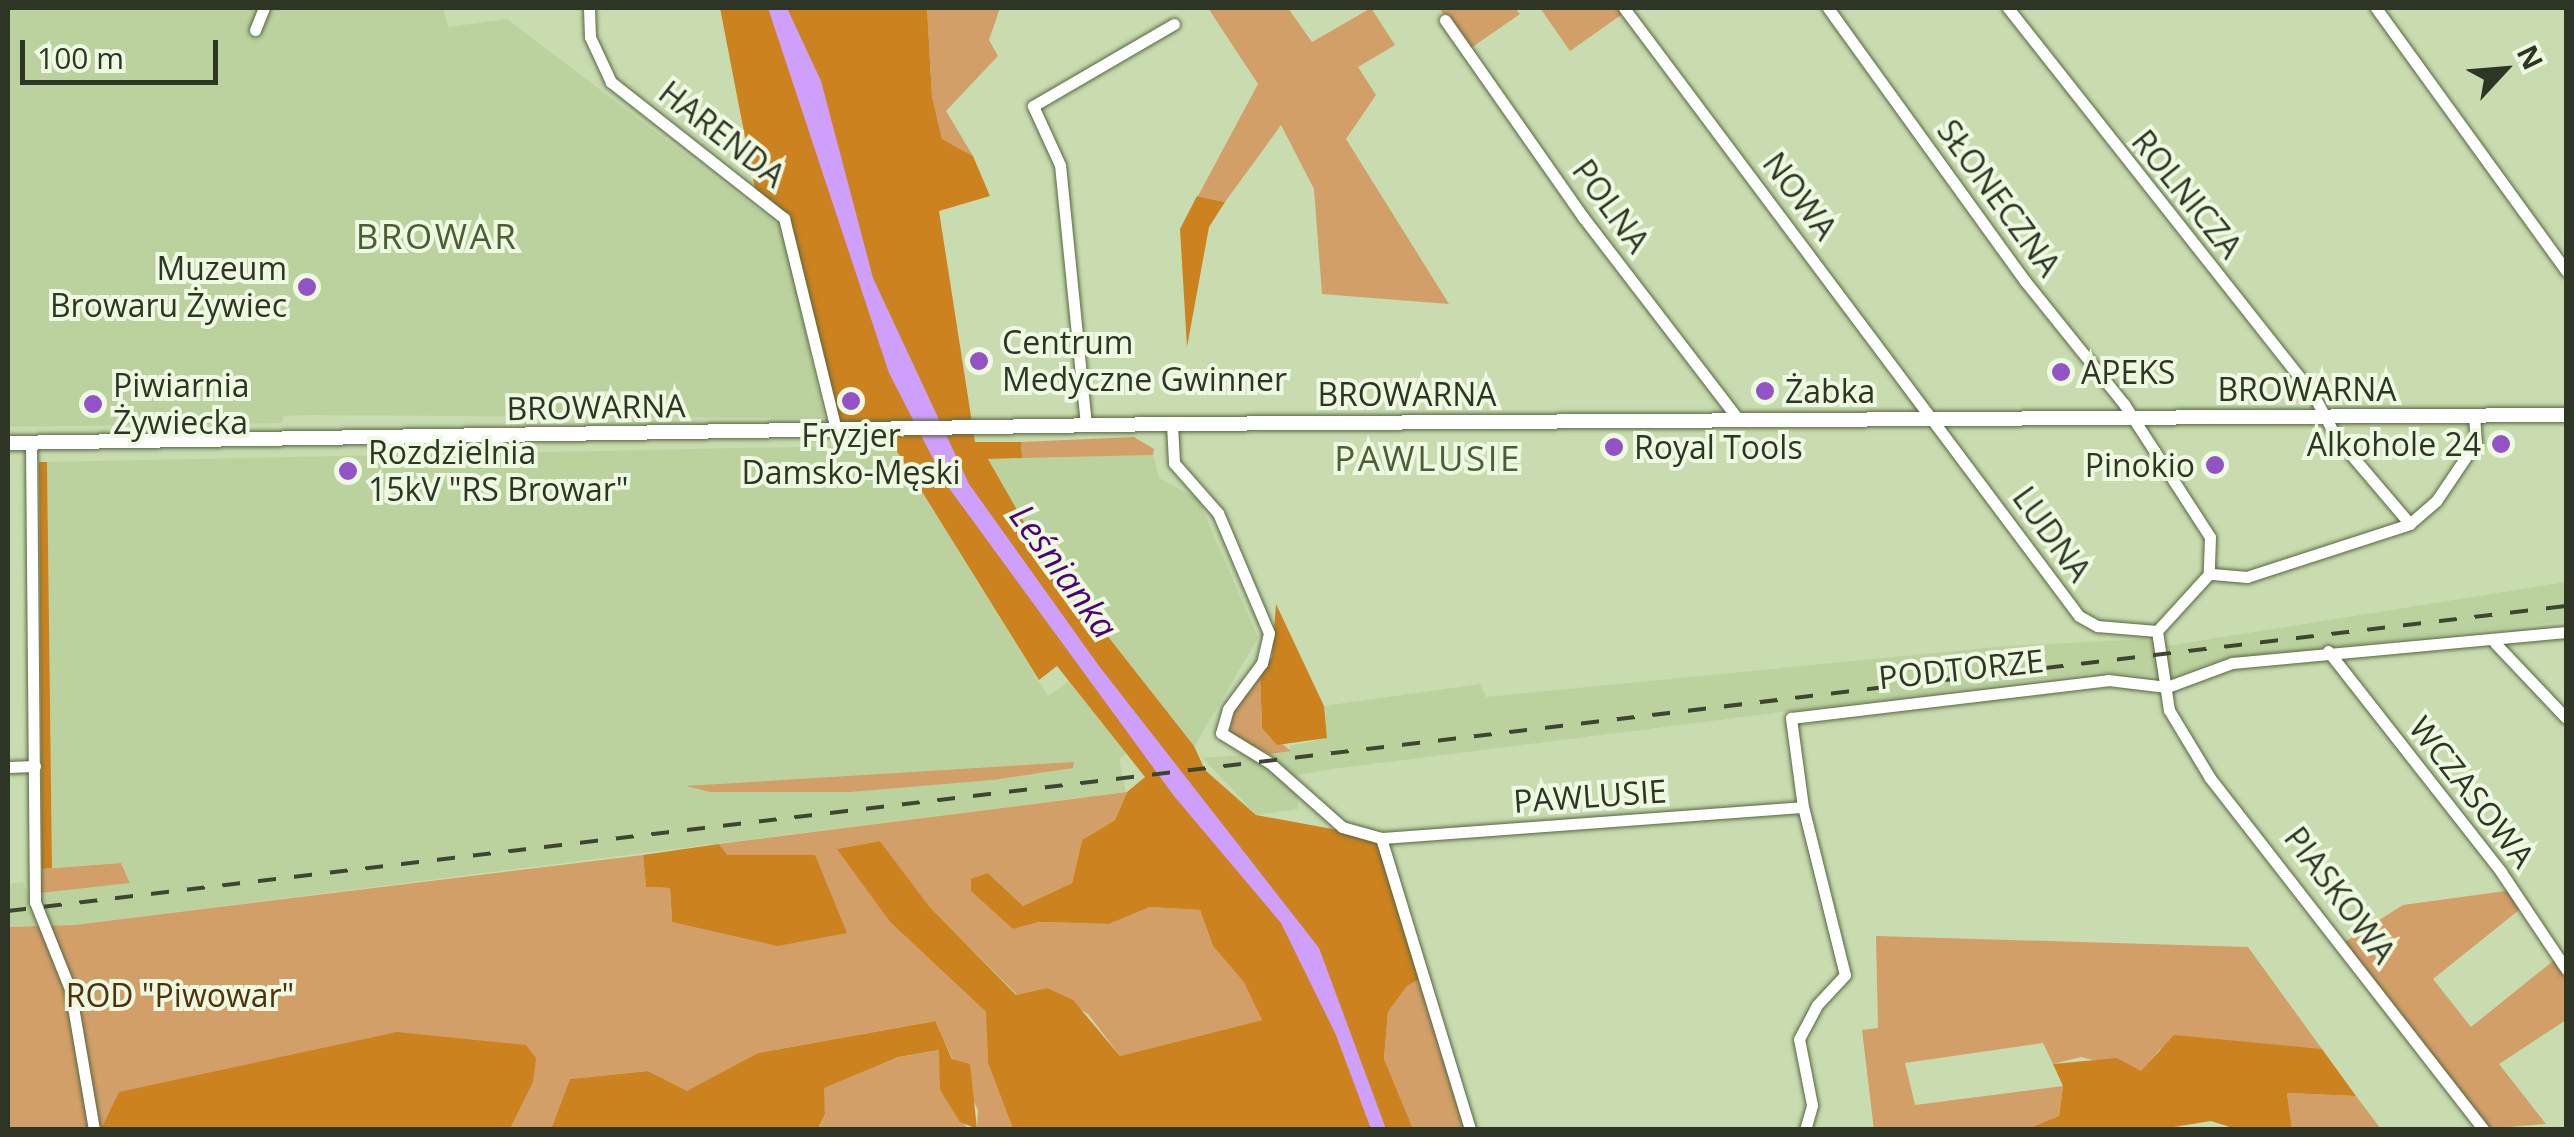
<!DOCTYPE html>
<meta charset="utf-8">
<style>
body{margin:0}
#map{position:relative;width:2574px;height:1137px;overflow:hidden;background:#c8dcaf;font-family:"Open Sans",sans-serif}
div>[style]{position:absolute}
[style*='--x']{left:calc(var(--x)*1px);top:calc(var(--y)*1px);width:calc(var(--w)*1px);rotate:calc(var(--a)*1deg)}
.built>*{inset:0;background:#bbd29e}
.green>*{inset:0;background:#d39f68}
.forest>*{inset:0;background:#cc821f}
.water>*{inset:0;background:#cf9ffc}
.roads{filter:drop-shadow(0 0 2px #566740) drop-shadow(0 0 2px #566740)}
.minor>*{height:11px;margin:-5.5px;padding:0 5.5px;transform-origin:5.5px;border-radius:5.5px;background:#fff}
.tertiary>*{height:14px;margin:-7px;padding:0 7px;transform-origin:7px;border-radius:7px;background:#fff}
.rail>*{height:4px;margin-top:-2px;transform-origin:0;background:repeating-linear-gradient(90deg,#3e4632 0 18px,transparent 0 36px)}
.dots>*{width:28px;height:28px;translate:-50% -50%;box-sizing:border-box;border:5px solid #eef9e2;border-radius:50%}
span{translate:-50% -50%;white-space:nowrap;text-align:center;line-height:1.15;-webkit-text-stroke:8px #eef9e2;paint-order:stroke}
.street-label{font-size:32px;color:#2e3524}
.poi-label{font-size:32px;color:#2e3524}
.right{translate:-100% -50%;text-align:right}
.left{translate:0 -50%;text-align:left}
.park-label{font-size:32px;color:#50310b}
.neighbourhood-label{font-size:35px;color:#4d5e36;letter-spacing:2.5px}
.water-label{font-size:35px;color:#4d0276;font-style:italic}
.frame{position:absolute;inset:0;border:10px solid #2e3524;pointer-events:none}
.north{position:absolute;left:2454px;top:20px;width:100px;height:100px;-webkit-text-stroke:8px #eef9e2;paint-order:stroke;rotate:64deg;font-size:28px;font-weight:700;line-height:40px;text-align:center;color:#2e3524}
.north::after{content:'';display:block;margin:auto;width:35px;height:45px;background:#2e3524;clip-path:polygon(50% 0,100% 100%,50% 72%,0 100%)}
.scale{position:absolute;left:20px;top:40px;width:198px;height:45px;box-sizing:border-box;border:5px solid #2e3524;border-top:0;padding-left:12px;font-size:30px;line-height:35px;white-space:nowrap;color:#2e3524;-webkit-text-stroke:8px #eef9e2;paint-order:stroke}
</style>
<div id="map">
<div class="built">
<div style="clip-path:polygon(8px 8px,443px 8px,448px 27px,507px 19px,782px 228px,824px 418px,310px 415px,283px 416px,282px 423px,8px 427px)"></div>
<div style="clip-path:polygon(893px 445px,1048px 696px,1070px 680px,1127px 753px,1119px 759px,1126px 792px,73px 925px,8px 927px,8px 884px,23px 882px,30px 900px,40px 893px,130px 882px,121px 863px,52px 868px,47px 462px)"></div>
<div style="clip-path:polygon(1153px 455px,1159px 478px,1198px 499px,1258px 638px,1194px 747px,1040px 550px,988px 458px)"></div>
<div style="clip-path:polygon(2566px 582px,2566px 621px,2221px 660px,2171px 677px,2098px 672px,1332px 769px,1297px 775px,1298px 809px,1256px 815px,1203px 758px,1290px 751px,1290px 746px,1327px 738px,1324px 706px,1480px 684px,1486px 697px,2006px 646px,2147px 639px,2167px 646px)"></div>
</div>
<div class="green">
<div style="clip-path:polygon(927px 8px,1000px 8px,989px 40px,998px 56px,946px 111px,973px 156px,942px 139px,932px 96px)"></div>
<div style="clip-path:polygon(1208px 8px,1288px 8px,1312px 42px,1371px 8px,1395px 45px,1358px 67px,1376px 95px,1346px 139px,1449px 304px,1322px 294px,1314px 189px,1281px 125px,1225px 202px,1198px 196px,1258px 84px)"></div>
<div style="clip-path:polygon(1439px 8px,1515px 8px,1520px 14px,1471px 48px)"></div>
<div style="clip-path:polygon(1540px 8px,1631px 8px,1570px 51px)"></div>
<div style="clip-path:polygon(1134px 437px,1154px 449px,1153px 455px,1022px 458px,1021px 442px)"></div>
<div style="clip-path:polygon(1260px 675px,1262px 728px,1291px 751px,1270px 754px,1230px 736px,1231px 713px)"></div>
<div style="clip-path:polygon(1074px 762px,1073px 768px,992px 780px,850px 792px,710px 792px,686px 786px)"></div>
<div style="clip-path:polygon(1127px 792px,1115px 820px,1082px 840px,1072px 883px,1023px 906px,988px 873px,1013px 929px,1039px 922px,1109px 924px,1150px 907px,1200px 910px,1213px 946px,1245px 982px,1262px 1020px,1120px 1056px,1088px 1014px,1047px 988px,1017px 995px,929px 906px,880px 841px,838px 849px,890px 922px,987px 1013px,988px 1063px,1013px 1129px,977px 1129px,978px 1110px,934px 1021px,758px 1053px,687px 1092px,648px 1071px,570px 1079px,551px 1129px,510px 1129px,533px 1081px,526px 1045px,502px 1044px,120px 1092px,101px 1129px,8px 1129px,8px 927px,74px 925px,643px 855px,646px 887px,670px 888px,672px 922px,703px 928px,726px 855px,719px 844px)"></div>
<div style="clip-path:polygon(121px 863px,130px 883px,40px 893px,42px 869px)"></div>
<div style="clip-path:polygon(2513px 890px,2524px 906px,2433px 979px,2471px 1027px,2558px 957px,2566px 969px,2566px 1020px,2499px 1064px,2546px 1124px,2484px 1129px,2343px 943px,2403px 905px)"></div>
<div style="clip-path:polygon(1876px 936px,2248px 947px,2322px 1049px,2238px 1043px,2160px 1049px,2141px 1072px,2081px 1057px,2053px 1064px,2043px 1043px,1905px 1063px,1915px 1105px,2063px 1086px,2059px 1116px,2027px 1129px,1874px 1130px,1862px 1030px,1878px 1028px)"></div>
<div style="clip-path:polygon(1423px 977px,1470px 1129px,1413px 1129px,1384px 1060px,1388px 1012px,1407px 986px)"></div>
<div style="clip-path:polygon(940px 1050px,940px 1090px,968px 1129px,818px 1130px,825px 1114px,823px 1088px,900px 1057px)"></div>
<div style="clip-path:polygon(2287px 1093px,2356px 1096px,2381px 1129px,2292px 1129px)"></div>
</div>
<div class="forest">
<div style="clip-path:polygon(720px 8px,927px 8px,932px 96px,942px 139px,973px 156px,990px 196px,939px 211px,975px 442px,1021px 442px,1022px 458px,988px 459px,1040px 550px,1194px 746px,1205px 770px,1256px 815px,1381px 838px,1423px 977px,1407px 986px,1388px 1012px,1384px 1059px,1413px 1129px,1013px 1129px,988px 1063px,986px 1012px,890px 922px,837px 849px,880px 841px,929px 906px,1016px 995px,1047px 988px,1073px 1000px,1120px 1056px,1262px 1020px,1244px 982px,1213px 946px,1200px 910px,1150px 907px,1109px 924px,1039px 922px,1013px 929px,971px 891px,971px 879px,988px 873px,1023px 906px,1072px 883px,1082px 840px,1115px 820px,1127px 792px,1145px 777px,1057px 666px,1039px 680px,893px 445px,876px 430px,836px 430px,784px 218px,756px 194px)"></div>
<div style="clip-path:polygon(1197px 196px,1225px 202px,1209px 227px,1187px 347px,1180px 229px)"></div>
<div style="clip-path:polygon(39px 462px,47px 462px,52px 868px,42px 869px)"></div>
<div style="clip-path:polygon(1276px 604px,1324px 706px,1327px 738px,1277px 745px,1262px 728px,1260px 675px,1272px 657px)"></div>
<div style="clip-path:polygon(719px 844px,727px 855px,815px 855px,847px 933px,778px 946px,672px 922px,670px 888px,646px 887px,643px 855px)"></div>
<div style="clip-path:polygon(935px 1021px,952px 1059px,970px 1064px,977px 1129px,960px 1122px,940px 1090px,939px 1050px,899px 1057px,824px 1088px,825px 1114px,818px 1129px,551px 1129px,570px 1079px,648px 1071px,687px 1091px,758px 1053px)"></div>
<div style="clip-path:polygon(397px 1032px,526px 1045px,536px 1058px,533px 1082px,510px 1129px,101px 1129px,119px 1092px)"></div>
<div style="clip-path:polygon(2174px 1035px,2322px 1049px,2356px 1096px,2287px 1093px,2292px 1129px,2236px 1129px,2211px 1121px,2155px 1130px,2027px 1129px,2059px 1116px,2063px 1086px,2053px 1064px,2117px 1058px,2141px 1071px)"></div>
</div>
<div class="water">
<div style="clip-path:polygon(768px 8px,787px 8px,821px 81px,873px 278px,969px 484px,1099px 666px,1319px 948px,1386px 1129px,1371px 1129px,1336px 1035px,1281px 923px,1174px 796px,946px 484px,889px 373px)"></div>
</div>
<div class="roads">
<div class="minor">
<div style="--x:589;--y:8;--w:29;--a:88"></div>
<div style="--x:590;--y:37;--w:50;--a:65"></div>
<div style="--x:611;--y:82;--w:220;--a:38.2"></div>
<div style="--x:784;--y:218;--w:218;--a:76.2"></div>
<div style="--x:1624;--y:8;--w:759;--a:53.19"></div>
<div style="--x:2079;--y:616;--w:21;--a:29"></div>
<div style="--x:2097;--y:626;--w:60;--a:4.8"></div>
<div style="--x:1828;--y:8;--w:337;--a:54.2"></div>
<div style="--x:2025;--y:281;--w:158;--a:51.2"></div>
<div style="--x:2124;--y:404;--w:158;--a:57.1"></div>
<div style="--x:2210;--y:537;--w:37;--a:92"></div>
<div style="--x:2008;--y:8;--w:494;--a:51.7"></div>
<div style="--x:2314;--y:396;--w:47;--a:61.8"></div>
<div style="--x:2336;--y:437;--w:114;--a:49.6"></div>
<div style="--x:2376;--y:8;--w:324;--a:54.1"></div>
<div style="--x:1445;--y:20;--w:241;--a:55"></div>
<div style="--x:1583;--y:217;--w:256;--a:52.5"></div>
<div style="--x:255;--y:30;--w:24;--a:-68"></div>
<div style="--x:2474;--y:415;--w:27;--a:86"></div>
<div style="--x:2476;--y:442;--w:71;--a:124.1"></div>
<div style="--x:2436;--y:501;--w:35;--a:139"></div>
<div style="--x:2410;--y:524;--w:171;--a:162"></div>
<div style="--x:2247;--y:577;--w:38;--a:-175"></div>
<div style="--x:2209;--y:574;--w:77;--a:132.4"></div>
<div style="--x:2157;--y:631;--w:80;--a:81.4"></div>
<div style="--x:2169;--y:710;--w:79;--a:58.9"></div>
<div style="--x:2210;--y:778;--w:446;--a:52.1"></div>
<div style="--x:1172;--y:424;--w:39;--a:87"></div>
<div style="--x:1174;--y:463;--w:67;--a:48.7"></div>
<div style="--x:1218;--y:513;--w:130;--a:67"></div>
<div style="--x:1269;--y:633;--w:31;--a:103"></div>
<div style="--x:1262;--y:663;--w:57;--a:126.5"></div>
<div style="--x:1228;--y:709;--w:25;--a:106"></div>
<div style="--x:1221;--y:733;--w:57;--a:31.5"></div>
<div style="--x:1270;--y:763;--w:96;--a:41.6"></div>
<div style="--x:1342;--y:827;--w:41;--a:15.8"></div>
<div style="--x:1381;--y:838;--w:305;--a:73"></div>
<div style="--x:1086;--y:425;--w:261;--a:-95.7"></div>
<div style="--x:1060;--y:165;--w:65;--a:-114.6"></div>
<div style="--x:1033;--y:106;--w:163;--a:-30.2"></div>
<div style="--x:31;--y:443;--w:459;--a:89.5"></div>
<div style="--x:35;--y:902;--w:94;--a:68.1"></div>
<div style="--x:70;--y:989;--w:143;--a:80.3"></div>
<div style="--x:2495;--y:643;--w:103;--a:46.6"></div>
<div style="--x:2328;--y:651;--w:281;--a:51.9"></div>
<div style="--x:2501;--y:872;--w:117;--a:56.2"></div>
<div style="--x:8;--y:767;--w:27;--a:-2"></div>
<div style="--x:1381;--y:838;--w:423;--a:-4.2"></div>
<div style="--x:1805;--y:1130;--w:26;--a:-74"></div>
<div style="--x:1812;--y:1105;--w:67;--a:-101.1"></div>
<div style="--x:1799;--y:1039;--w:38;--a:-62"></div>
<div style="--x:1817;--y:1005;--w:41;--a:-47"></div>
<div style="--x:1845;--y:975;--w:173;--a:-104"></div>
<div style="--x:1803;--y:807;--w:90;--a:-97.7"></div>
<div style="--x:1791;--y:718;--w:319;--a:-6.8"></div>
<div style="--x:2108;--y:680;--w:59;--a:6.8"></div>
<div style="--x:2167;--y:687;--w:69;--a:-20.3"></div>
<div style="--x:2232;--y:663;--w:335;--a:-5.3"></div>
</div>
<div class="tertiary">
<div style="--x:8;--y:443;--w:1164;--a:-0.94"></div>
<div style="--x:1172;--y:424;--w:1394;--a:-0.37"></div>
</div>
</div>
<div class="rail">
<div style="--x:8;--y:911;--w:2576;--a:-6.8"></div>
</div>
<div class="dots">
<div style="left:307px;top:287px;background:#9452c7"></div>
<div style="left:979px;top:361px;background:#9452c7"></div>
<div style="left:2061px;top:372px;background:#9452c7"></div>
<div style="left:1765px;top:391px;background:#9452c7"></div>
<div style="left:851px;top:401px;background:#9452c7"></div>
<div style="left:93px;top:404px;background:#9452c7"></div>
<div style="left:2501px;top:444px;background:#9452c7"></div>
<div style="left:1614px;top:447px;background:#9452c7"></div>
<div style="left:2215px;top:465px;background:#9452c7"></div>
<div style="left:348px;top:471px;background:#9452c7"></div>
</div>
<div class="street-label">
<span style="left:722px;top:134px;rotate:38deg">HARENDA</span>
<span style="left:2187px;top:194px;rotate:51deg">ROLNICZA</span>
<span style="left:1800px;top:196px;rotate:53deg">NOWA</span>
<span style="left:1999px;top:198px;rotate:54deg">SŁONECZNA</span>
<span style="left:1611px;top:206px;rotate:54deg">POLNA</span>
<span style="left:2307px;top:389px">BROWARNA</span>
<span style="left:1407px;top:394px">BROWARNA</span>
<span style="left:596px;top:407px;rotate:-1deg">BROWARNA</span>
<span style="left:2052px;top:534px;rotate:54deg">LUDNA</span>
<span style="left:1961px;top:669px;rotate:-6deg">PODTORZE</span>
<span style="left:2472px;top:792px;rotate:52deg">WCZASOWA</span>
<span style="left:1590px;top:796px;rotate:-4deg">PAWLUSIE</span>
<span style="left:2340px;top:895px;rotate:53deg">PIASKOWA</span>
</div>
<div class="poi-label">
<span class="right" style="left:287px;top:287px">Muzeum<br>Browaru Żywiec</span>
<span class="left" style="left:1002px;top:361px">Centrum<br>Medyczne Gwinner</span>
<span class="left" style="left:2081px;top:372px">APEKS</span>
<span class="left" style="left:113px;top:404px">Piwiarnia<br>Żywiecka</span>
<span class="left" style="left:1785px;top:391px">Żabka</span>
<span style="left:851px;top:454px">Fryzjer<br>Damsko-Męski</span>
<span class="right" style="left:2481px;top:444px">Alkohole 24</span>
<span class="left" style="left:1634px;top:447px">Royal Tools</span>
<span class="left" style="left:368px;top:471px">Rozdzielnia<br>15kV "RS Browar"</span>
<span class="right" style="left:2195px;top:465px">Pinokio</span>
</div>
<div class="park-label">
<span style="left:180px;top:995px">ROD "Piwowar"</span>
</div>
<div class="neighbourhood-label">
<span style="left:437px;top:236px">BROWAR</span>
<span style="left:1428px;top:458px">PAWLUSIE</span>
</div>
<div class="water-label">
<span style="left:1064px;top:571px;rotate:54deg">Leśnianka</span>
</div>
<div class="frame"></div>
<div class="north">N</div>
<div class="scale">100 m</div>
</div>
